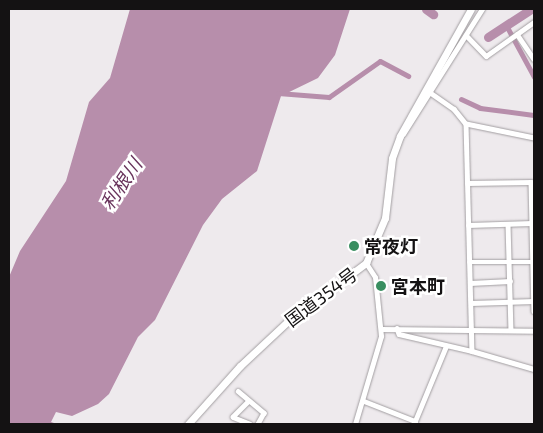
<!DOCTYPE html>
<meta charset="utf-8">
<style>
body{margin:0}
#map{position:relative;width:543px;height:433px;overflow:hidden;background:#eeeaed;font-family:"Exo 2","Noto Sans JP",sans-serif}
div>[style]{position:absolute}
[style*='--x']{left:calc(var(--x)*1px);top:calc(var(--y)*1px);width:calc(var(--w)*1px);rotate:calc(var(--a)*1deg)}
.water>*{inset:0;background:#b78eab}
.canal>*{height:5px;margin:-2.5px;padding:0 2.5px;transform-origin:2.5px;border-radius:2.5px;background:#b78eab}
.river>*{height:9px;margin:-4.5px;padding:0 4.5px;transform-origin:4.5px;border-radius:4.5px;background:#b78eab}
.roads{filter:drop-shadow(0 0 1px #a29ea1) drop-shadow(0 0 1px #a29ea1)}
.minor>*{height:4.5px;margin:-2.25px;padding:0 2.25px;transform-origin:2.25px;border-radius:2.25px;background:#fff}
.tertiary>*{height:5px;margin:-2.5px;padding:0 2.5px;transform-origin:2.5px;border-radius:2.5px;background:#fff}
.trunk>*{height:7px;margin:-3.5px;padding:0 3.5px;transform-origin:3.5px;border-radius:3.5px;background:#fff}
.dots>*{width:14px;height:14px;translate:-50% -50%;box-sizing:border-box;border:2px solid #fff;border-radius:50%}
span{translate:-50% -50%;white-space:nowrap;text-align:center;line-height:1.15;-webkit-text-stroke:5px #fff;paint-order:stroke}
.poi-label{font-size:18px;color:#141213;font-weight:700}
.left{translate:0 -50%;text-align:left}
.street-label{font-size:18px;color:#141213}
.water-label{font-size:19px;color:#69345c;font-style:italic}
.frame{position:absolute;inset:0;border:10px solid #141213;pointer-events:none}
</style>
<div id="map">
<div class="water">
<div style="clip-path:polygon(130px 9px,350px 9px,335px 55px,318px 78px,281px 96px,257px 171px,222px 199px,203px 225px,155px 320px,138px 337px,109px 394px,98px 404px,72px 416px,56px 412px,51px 422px,57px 424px,9px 424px,9px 277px,20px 251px,66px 181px,89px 102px,110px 78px)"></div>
</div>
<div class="canal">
<div style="--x:507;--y:27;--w:57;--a:61.6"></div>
<div style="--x:278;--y:93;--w:51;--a:4.5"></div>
<div style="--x:329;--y:97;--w:62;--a:-35.2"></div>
<div style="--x:380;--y:61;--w:32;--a:28"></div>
<div style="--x:461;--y:99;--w:21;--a:25"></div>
<div style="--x:480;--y:108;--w:54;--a:7.4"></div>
</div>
<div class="river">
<div style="--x:426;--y:9;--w:9;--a:36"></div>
<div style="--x:488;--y:37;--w:51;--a:-33.1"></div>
</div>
<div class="roads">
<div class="minor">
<div style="--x:517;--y:34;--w:30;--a:56"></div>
<div style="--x:466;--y:35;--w:29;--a:46"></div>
<div style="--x:486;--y:56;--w:59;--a:-35.3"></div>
<div style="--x:431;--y:93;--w:28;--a:35"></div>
<div style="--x:454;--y:109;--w:19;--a:51"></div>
<div style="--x:403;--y:134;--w:148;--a:-57.7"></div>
<div style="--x:534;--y:138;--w:69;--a:-168.4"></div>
<div style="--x:466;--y:124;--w:227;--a:88.5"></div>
<div style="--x:472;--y:351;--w:65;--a:16.2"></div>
<div style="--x:467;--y:183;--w:64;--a:-0.9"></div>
<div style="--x:531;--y:182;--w:129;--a:88.7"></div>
<div style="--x:508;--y:224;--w:106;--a:88.4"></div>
<div style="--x:468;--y:225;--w:64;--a:-1.8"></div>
<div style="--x:469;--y:262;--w:64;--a:0"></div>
<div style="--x:470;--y:283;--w:40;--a:-2.9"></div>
<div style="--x:471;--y:303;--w:63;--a:-1.8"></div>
<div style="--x:397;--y:328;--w:6;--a:72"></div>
<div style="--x:399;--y:334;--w:75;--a:13.1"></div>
<div style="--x:238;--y:391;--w:34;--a:40"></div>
<div style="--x:264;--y:413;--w:13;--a:119"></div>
<div style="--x:364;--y:401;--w:55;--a:21.4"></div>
<div style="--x:415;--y:421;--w:3;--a:108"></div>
<div style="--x:248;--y:402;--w:21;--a:135"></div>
<div style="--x:233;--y:417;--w:18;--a:22"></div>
<div style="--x:415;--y:421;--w:81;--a:-67.5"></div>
</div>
<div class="tertiary">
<div style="--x:381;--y:329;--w:153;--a:0.7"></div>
<div style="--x:355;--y:424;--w:92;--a:-73.5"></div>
<div style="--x:381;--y:336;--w:59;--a:-95.8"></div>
<div style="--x:375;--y:277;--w:17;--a:-123"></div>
</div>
<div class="trunk">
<div style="--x:188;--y:424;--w:78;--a:-48.1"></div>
<div style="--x:240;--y:366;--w:64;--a:-43.1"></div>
<div style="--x:287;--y:322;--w:99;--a:-36.8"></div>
<div style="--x:366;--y:263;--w:49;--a:-67.1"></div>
<div style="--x:385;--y:218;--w:60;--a:-83.3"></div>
<div style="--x:392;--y:158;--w:23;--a:-70"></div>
<div style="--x:400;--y:136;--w:145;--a:-60.8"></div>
</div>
</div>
<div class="dots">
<div style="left:354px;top:246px;background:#398e60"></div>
<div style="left:381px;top:286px;background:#398e60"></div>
</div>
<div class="poi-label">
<span class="left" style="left:364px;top:246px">常夜灯</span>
<span class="left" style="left:391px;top:286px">宮本町</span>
</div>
<div class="street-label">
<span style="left:321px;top:297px;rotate:-37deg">国道354号</span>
</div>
<div class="water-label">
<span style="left:121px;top:184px;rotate:-56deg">利根川</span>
</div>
<div class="frame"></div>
</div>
